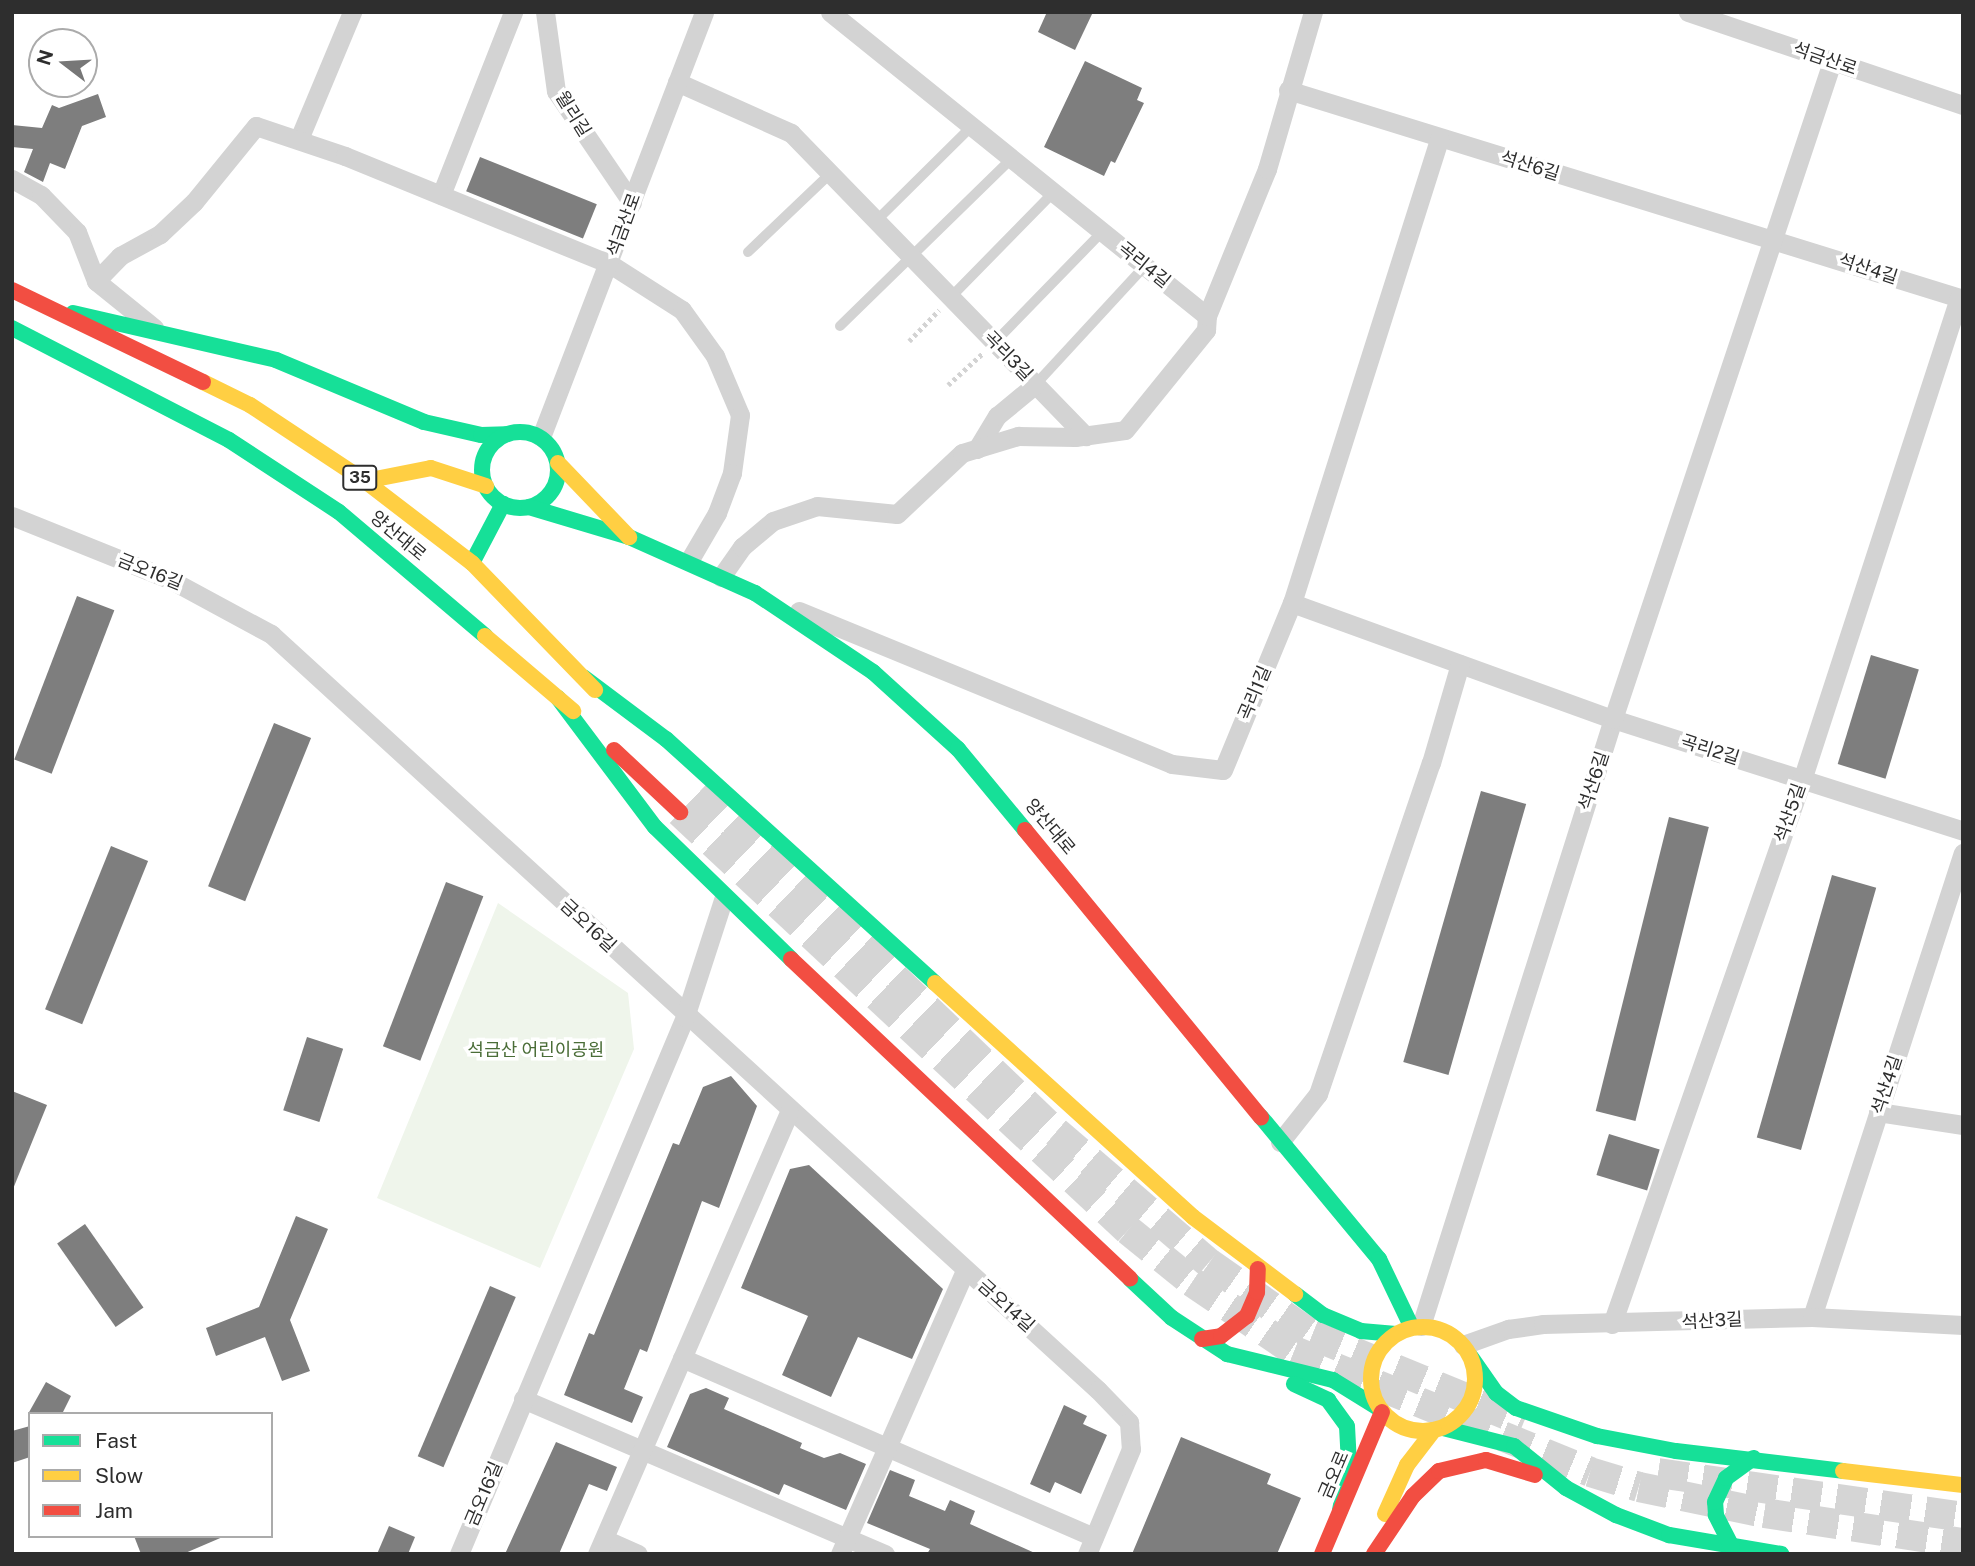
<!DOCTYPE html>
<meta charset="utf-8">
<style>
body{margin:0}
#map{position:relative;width:1975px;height:1566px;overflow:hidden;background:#fff;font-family:"Public Sans","Noto Sans KR",sans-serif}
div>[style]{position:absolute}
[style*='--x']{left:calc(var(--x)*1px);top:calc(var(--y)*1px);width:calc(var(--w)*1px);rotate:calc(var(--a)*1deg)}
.green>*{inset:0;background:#eff5eb}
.building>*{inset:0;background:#7e7e7e;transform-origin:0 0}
.primary-tunnel>*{height:30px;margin-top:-15px;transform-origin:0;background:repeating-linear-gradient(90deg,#d5d5d5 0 30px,transparent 0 45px)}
.path>*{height:4.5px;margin-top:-2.25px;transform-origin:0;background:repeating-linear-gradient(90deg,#d3d3d3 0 3.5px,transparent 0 7px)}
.lane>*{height:10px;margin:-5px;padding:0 5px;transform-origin:5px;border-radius:5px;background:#d3d3d3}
.street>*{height:19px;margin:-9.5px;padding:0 9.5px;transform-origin:9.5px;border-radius:9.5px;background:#d3d3d3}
.fast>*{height:16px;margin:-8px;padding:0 8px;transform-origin:8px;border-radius:8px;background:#16e098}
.fast>.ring{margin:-8px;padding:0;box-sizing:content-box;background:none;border:16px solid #16e098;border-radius:50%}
.slow>*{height:16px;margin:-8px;padding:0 8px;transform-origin:8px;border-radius:8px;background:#ffcf43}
.slow>.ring{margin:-8px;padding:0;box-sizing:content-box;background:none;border:16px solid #ffcf43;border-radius:50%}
.jam>*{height:16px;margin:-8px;padding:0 8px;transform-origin:8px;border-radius:8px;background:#f24e42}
span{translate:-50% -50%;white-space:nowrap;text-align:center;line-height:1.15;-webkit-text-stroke:7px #fff;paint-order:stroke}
.shield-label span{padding:2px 5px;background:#fff;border:2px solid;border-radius:5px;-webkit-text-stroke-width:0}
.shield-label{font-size:16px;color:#2e2e2e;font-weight:700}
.street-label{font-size:18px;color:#2e2e2e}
.park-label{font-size:18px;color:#4a6d37}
.frame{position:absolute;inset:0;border:14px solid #2e2e2e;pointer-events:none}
.legend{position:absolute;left:28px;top:1412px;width:245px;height:126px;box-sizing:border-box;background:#fff;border:2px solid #ababab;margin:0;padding:9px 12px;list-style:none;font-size:21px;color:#2e2e2e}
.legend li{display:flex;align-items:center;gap:14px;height:35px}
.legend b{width:35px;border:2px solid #ababab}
.north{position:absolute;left:28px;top:28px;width:70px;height:70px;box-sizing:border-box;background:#fff;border:2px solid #ababab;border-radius:50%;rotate:287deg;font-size:19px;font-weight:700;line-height:28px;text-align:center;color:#2e2e2e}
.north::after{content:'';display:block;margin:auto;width:24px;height:32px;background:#777;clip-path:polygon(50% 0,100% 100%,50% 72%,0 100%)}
</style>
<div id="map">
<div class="green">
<div style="clip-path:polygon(498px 903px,628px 993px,634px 1049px,540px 1268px,377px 1198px)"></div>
</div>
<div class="building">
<div style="clip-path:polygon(1047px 12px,1093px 12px,1075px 50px,1038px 32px)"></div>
<div style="clip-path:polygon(1085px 61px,1142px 88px,1137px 100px,1144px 103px,1115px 163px,1111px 161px,1104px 176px,1044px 147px)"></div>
<div style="clip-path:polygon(98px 94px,106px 117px,82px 126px,65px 169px,50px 163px,43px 182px,24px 172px,33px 149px,12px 147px,12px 125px,42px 128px,52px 105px,59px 108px)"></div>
<div style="left:480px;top:157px;width:126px;height:37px;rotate:22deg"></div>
<div style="left:77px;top:596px;width:40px;height:175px;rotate:21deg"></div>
<div style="left:1871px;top:655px;width:50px;height:114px;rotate:17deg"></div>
<div style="left:274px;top:723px;width:40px;height:176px;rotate:22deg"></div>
<div style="left:1481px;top:791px;width:47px;height:282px;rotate:16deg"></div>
<div style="left:1669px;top:817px;width:41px;height:303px;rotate:14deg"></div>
<div style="left:111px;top:846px;width:40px;height:176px;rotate:22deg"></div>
<div style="left:1832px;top:875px;width:46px;height:273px;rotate:16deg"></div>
<div style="left:446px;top:882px;width:40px;height:176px;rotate:21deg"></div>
<div style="left:307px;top:1037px;width:38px;height:77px;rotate:18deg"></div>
<div style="clip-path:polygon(731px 1076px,757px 1106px,719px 1208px,702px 1201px,647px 1352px,640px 1349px,624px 1389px,643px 1397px,632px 1423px,564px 1395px,589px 1333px,594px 1335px,673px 1143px,679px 1145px,703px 1087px)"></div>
<div style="clip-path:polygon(12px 1091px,47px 1105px,13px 1189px,12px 1189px)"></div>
<div style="left:1609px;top:1134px;width:53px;height:43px;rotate:17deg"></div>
<div style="clip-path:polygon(809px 1165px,943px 1289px,912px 1359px,858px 1337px,831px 1397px,782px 1375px,808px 1316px,741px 1288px,790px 1169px)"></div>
<div style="clip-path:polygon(296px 1216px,328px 1229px,290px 1320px,310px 1371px,282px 1381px,265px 1337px,216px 1356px,206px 1328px,259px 1307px)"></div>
<div style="left:85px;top:1224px;width:102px;height:34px;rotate:55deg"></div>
<div style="left:490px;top:1286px;width:28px;height:185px;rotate:23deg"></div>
<div style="clip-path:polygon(46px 1382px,71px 1396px,62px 1414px,28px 1414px)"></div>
<div style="clip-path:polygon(706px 1388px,729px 1398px,724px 1409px,802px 1443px,800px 1448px,824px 1458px,840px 1453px,866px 1464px,846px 1510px,784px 1484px,779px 1495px,667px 1447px,690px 1394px)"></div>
<div style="clip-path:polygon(1064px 1405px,1087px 1416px,1083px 1424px,1107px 1435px,1081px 1494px,1055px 1482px,1050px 1493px,1030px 1484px)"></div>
<div style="clip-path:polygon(30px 1426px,30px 1457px,12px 1463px,12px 1431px)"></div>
<div style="clip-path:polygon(1181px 1437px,1271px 1474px,1267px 1484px,1301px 1498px,1277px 1554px,1132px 1554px)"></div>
<div style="clip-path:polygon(556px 1442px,617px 1467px,607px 1491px,589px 1484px,559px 1554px,505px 1554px)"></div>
<div style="clip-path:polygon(890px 1470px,915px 1480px,909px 1496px,945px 1511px,950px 1500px,975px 1511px,970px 1524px,1037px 1554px,927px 1554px,930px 1549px,867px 1523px)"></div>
<div style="clip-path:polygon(389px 1526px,415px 1537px,408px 1554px,377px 1554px)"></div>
<div style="clip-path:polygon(134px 1536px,225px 1536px,183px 1554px,141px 1554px)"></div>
</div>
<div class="primary-tunnel">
<div style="--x:700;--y:791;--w:493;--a:43.8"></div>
<div style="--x:1056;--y:1132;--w:201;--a:40.6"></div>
<div style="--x:1209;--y:1263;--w:126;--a:35"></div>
<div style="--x:1312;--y:1335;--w:229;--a:22.3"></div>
<div style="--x:680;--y:812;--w:613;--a:43.02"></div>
<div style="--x:1128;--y:1230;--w:82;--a:39.1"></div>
<div style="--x:1192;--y:1282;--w:123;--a:34.1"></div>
<div style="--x:1294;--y:1351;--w:320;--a:22.2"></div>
<div style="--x:1590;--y:1472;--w:51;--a:17"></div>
<div style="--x:1639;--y:1487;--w:128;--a:11.7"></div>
<div style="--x:1764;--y:1513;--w:201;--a:8.6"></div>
<div style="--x:1658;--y:1473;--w:308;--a:8.2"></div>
</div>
<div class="path">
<div style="--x:909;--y:341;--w:43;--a:-45.9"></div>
<div style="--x:948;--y:385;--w:46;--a:-42.4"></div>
</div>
<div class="lane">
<div style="--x:877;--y:220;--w:134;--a:-44.7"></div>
<div style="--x:748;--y:252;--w:115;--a:-43.6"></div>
<div style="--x:951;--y:297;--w:147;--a:-45.6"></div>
<div style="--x:840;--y:326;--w:240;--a:-44.3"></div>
<div style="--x:995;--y:342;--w:155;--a:-45.8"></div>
<div style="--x:1036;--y:384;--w:161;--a:-47.3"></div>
</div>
<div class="street">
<div style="--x:545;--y:12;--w:80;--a:82.1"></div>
<div style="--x:556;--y:91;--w:135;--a:55.8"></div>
<div style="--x:830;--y:12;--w:484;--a:38.9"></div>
<div style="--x:1688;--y:12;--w:290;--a:18.7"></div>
<div style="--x:677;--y:82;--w:125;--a:24.1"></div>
<div style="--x:791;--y:133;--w:423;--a:45.8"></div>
<div style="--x:1288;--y:90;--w:707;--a:17.2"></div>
<div style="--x:299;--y:139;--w:138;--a:-67.3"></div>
<div style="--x:12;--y:179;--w:33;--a:29"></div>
<div style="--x:41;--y:195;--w:52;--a:45.8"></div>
<div style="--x:77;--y:232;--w:53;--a:68.8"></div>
<div style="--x:96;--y:281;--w:75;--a:39"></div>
<div style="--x:441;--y:195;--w:197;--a:-68.5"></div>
<div style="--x:96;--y:281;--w:35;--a:-46"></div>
<div style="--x:120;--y:256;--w:46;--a:-28.8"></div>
<div style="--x:160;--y:234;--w:47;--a:-43.3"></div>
<div style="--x:194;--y:202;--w:98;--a:-50.8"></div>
<div style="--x:256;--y:126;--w:94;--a:18.6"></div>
<div style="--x:345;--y:156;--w:286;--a:22.2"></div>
<div style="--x:610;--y:264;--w:85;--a:32.6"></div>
<div style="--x:682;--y:310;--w:57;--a:54.3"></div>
<div style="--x:715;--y:356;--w:64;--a:67"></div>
<div style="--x:740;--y:415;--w:59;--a:97.9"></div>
<div style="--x:732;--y:473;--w:43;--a:110.6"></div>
<div style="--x:717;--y:513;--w:56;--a:120.3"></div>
<div style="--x:541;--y:437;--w:455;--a:-69"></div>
<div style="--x:977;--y:449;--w:39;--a:-59"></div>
<div style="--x:997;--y:416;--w:50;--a:-39.4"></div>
<div style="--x:12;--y:516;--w:171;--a:21.9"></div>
<div style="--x:171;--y:580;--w:114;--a:28.4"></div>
<div style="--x:271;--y:634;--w:1120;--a:42.43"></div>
<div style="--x:1098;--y:1390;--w:45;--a:45.9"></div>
<div style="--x:1129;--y:1422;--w:27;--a:86"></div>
<div style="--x:1131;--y:1449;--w:114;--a:112.7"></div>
<div style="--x:721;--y:577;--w:37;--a:-55"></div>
<div style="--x:742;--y:547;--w:40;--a:-40"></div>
<div style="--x:773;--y:521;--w:46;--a:-18.8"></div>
<div style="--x:817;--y:506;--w:80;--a:5.7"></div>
<div style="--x:897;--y:514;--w:89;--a:-43.2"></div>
<div style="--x:962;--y:453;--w:59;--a:-16.9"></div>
<div style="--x:1018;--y:436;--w:57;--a:1"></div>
<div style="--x:1075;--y:437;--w:50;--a:-8"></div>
<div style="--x:1125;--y:430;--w:129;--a:-51"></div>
<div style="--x:1206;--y:330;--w:14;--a:-86"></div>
<div style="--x:1207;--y:316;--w:159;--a:-67.8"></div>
<div style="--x:1267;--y:169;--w:164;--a:-73.7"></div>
<div style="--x:1292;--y:603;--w:341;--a:19.9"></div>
<div style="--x:1613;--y:719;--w:367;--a:17.7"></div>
<div style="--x:799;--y:611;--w:403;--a:22.3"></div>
<div style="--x:1172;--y:764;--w:51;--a:6.7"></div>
<div style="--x:1223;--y:770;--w:181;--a:-67.6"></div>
<div style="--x:1292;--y:603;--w:487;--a:-72.4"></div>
<div style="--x:1878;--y:1112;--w:86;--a:8.7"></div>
<div style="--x:1280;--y:1142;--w:61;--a:-51.6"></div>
<div style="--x:1318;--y:1094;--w:350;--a:-71.2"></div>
<div style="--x:1431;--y:763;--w:103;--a:-73.7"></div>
<div style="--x:1812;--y:1317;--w:488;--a:-72"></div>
<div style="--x:1612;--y:1324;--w:576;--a:-70.75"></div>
<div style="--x:1802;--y:780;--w:507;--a:-71.96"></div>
<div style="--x:1421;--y:1326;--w:637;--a:-72.45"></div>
<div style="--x:1613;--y:719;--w:693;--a:-71.57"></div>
<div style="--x:1463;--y:1345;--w:48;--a:-19.6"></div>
<div style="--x:1508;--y:1329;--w:35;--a:-8"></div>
<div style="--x:1543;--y:1324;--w:269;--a:-1.5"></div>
<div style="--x:1812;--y:1317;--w:151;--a:3"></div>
<div style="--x:682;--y:1358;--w:449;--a:23.5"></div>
<div style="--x:523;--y:1399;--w:394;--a:23.2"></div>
<div style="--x:604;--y:1539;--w:37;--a:24"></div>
<div style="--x:459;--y:1554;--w:583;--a:-67.18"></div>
<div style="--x:685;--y:1017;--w:126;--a:-72"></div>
<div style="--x:597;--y:1554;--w:482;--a:-66.5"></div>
<div style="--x:840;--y:1554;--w:310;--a:-66.2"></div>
</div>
<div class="fast">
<div style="--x:73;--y:313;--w:208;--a:13"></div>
<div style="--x:276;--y:360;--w:160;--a:22.7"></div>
<div style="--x:424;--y:422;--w:58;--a:12.8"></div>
<div style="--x:481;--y:435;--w:25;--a:-2"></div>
<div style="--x:12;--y:328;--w:244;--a:27.3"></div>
<div style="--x:229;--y:440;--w:131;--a:33.2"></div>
<div style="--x:339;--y:512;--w:192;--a:40.3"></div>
<div class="ring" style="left:482px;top:432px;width:60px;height:60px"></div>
<div style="--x:529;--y:507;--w:104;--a:16.7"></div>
<div style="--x:629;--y:537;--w:138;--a:24"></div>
<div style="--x:755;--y:593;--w:142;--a:33.8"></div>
<div style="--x:873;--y:672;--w:115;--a:42.2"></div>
<div style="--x:958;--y:749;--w:105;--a:50.4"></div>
<div style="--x:472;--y:563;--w:67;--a:-62.3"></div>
<div style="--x:583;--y:677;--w:104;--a:36.8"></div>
<div style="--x:666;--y:739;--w:363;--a:42.2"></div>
<div style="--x:558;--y:698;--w:161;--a:53.1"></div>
<div style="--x:655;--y:827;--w:190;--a:44.1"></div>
<div style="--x:1261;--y:1117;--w:185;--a:50.3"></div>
<div style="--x:1379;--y:1259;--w:76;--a:64.4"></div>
<div style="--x:1130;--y:1279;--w:57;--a:42.9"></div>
<div style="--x:1172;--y:1318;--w:66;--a:33.2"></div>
<div style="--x:1227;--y:1354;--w:109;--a:13.8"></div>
<div style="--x:1333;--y:1380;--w:55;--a:31.7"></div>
<div style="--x:1295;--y:1294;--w:35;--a:37"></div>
<div style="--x:1323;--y:1315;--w:41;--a:22.8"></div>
<div style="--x:1361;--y:1331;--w:35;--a:5"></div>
<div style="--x:1471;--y:1357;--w:44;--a:55.2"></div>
<div style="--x:1496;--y:1393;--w:25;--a:37"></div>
<div style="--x:1516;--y:1408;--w:86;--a:19.1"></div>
<div style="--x:1597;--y:1436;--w:80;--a:10.8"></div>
<div style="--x:1676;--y:1451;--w:168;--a:6.8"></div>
<div style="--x:1294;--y:1384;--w:38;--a:25"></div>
<div style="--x:1328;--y:1400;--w:32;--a:54"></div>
<div style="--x:1347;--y:1426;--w:37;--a:87"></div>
<div style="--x:1349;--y:1463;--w:48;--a:100.8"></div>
<div style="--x:1443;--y:1428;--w:73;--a:14.2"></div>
<div style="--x:1514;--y:1446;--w:67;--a:38.9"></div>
<div style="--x:1566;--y:1488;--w:57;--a:28.4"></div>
<div style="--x:1616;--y:1515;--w:57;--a:20.7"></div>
<div style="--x:1669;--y:1535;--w:114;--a:9.6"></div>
<div style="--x:1732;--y:1547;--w:36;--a:-117"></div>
<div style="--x:1716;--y:1515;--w:13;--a:-94"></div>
<div style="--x:1715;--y:1502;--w:26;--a:-65"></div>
<div style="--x:1726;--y:1478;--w:34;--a:-36"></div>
</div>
<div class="slow">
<div style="--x:203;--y:382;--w:52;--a:26.1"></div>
<div style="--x:250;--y:405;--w:138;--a:33.5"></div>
<div style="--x:365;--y:481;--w:135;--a:37.5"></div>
<div style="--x:472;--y:563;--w:177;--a:45.9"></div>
<div style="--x:558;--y:463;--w:103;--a:46.2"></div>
<div style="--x:365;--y:481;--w:67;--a:-11.1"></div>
<div style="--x:431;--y:468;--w:58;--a:18.1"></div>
<div style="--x:485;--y:636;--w:116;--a:40.4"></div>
<div style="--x:935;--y:983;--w:348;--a:42.2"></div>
<div style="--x:1193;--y:1217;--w:128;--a:37"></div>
<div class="ring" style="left:1371px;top:1327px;width:88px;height:88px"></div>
<div style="--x:1843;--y:1471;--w:121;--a:6.7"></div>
<div style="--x:1385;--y:1514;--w:54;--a:-65.8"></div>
<div style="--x:1407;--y:1465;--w:44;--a:-52.4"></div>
</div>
<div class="jam">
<div style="--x:12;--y:290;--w:212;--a:25.7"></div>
<div style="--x:614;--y:750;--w:91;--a:43.2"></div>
<div style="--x:1025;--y:830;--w:372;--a:50.6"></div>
<div style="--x:791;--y:959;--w:466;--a:43.3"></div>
<div style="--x:1202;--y:1339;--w:19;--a:-9"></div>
<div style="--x:1221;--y:1336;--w:33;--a:-38"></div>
<div style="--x:1247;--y:1316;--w:26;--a:-67"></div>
<div style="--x:1257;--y:1292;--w:23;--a:-88"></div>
<div style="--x:1322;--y:1554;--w:154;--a:-67.1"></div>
<div style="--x:1374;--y:1554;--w:70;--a:-56.1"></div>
<div style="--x:1413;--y:1496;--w:36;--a:-44"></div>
<div style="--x:1439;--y:1471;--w:48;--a:-13.2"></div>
<div style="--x:1486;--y:1460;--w:51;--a:17"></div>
</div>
<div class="shield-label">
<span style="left:360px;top:478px">35</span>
</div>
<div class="street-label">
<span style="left:1825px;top:59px;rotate:19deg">석금산로</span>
<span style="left:573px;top:114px;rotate:58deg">월리길</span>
<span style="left:1530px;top:166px;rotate:17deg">석산6길</span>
<span style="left:624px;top:225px;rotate:-70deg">석금산로</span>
<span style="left:1144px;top:265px;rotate:39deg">곡리4길</span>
<span style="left:1868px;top:269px;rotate:18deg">석산4길</span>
<span style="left:1008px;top:356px;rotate:46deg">곡리3길</span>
<span style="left:398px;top:536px;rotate:40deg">양산대로</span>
<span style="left:150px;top:572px;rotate:22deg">금오16길</span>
<span style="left:1255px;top:693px;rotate:-67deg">곡리1길</span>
<span style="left:1710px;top:750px;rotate:18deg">곡리2길</span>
<span style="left:1594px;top:781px;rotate:-72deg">석산6길</span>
<span style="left:1790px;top:813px;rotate:-71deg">석산5길</span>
<span style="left:1050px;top:827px;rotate:50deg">양산대로</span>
<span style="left:588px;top:926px;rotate:43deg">금오16길</span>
<span style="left:1887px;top:1085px;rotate:-72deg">석산4길</span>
<span style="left:1006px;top:1306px;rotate:42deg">금오14길</span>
<span style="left:1712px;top:1321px;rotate:-3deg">석산3길</span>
<span style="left:1334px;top:1475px;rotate:-67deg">금오로</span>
<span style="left:484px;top:1494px;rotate:-67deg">금오16길</span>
</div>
<div class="park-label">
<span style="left:536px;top:1050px">석금산 어린이공원</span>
</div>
<div class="frame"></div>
<ul class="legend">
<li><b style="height:9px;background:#16e098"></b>Fast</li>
<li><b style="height:9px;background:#ffcf43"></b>Slow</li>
<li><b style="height:9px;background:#f24e42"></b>Jam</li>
</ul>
<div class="north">N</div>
</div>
